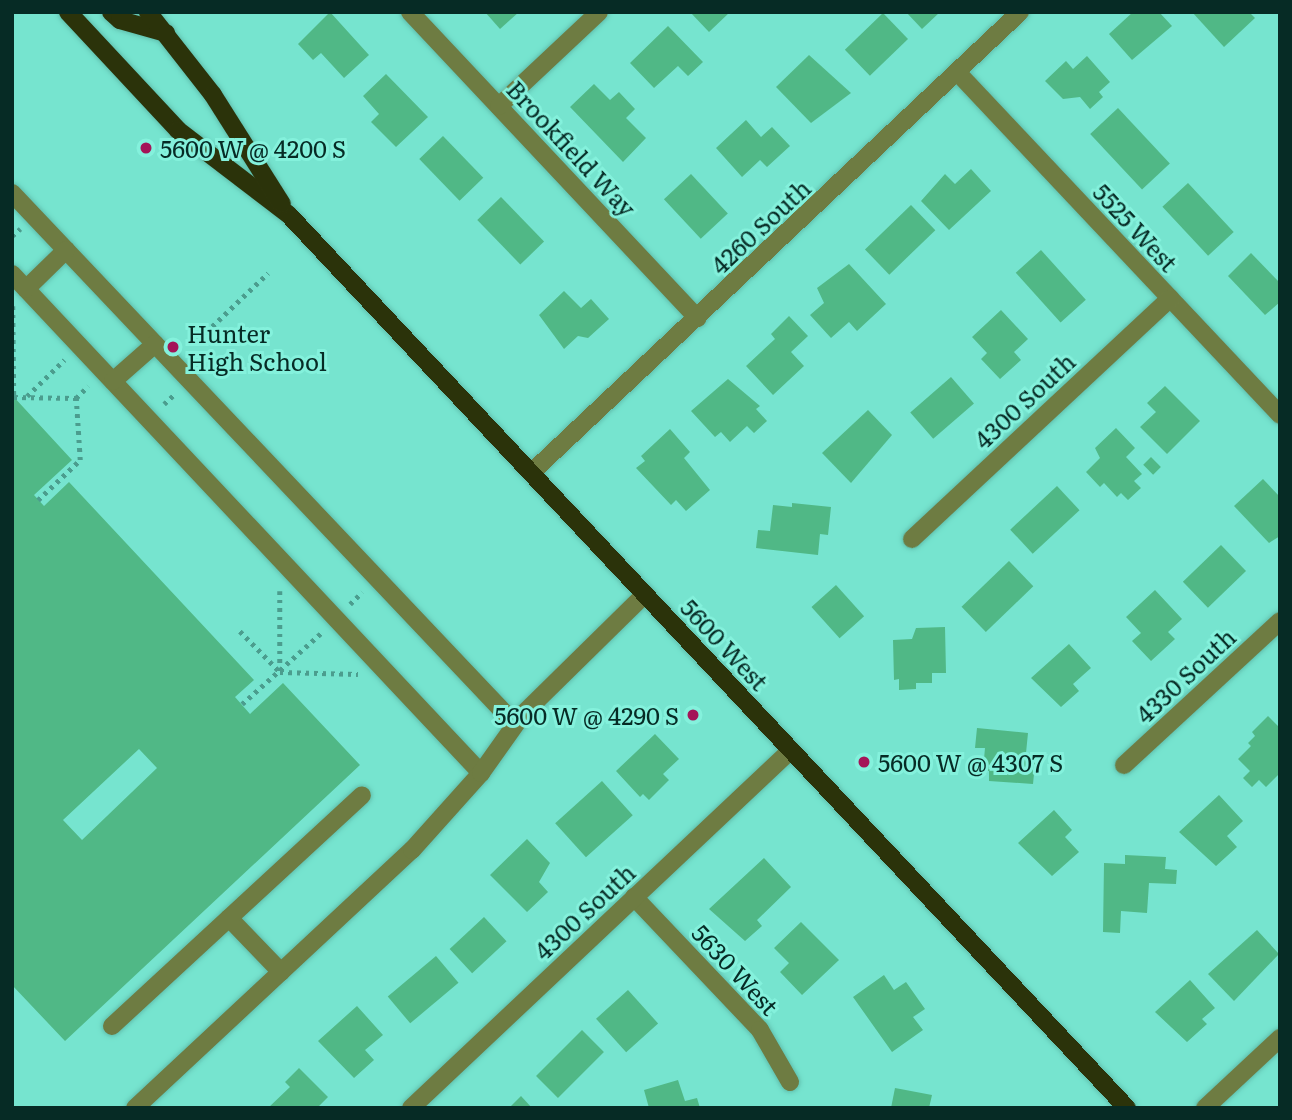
<!DOCTYPE html>
<style>
body{margin:0}
#map{position:relative;width:1292px;height:1120px;overflow:hidden;background:#76e4cf;font-family:Literata,serif}
div>[style]{position:absolute}
[style*='--x']{left:calc(var(--x)*1px);top:calc(var(--y)*1px);width:calc(var(--w)*1px);rotate:calc(var(--a)*1deg)}
.building>*{inset:0;background:#50b886;transform-origin:0 0}
.path>*{height:4.5px;margin-top:-2.25px;transform-origin:0;background:repeating-linear-gradient(90deg,#4b9d8e 0 3.5px,transparent 0 8.5px)}
.roads{filter:drop-shadow(0 0 2px #60bfad) drop-shadow(0 0 2px #60bfad)}
.minor>*{height:18px;margin:-9px;padding:0 9px;transform-origin:9px;border-radius:9px;background:#6e7c42}
.major>*{height:18px;margin:-9px;padding:0 9px;transform-origin:9px;border-radius:9px;background:#2b330a}
.dots>*{width:19px;height:19px;translate:-50% -50%;box-sizing:border-box;border:4px solid #84f1dc;border-radius:50%}
span{translate:-50% -50%;white-space:nowrap;text-align:center;line-height:1.15;-webkit-text-stroke:6px #84f1dc;paint-order:stroke}
.poi-label{font-size:24px;color:#062b25}
.left{translate:0 -50%;text-align:left}
.right{translate:-100% -50%;text-align:right}
.street-label{font-size:24px;color:#062b25}
.frame{position:absolute;inset:0;border:14px solid #062b25;pointer-events:none}
</style>
<div id="map">
<div class="building">
<div style="clip-path:polygon(330px 12px,369px 55px,344px 78px,321px 53px,313px 60px,298px 44px)"></div>
<div style="clip-path:polygon(485px 12px,519px 12px,500px 29px)"></div>
<div style="clip-path:polygon(690px 12px,730px 12px,709px 32px)"></div>
<div style="clip-path:polygon(906px 12px,940px 12px,922px 29px)"></div>
<div style="clip-path:polygon(1133px 12px,1159px 12px,1172px 26px,1132px 60px,1109px 34px)"></div>
<div style="clip-path:polygon(1192px 12px,1249px 12px,1255px 18px,1224px 47px)"></div>
<div style="left:883px;top:13px;width:36px;height:53px;rotate:46deg"></div>
<div style="clip-path:polygon(668px 26px,703px 62px,688px 76px,678px 66px,654px 88px,630px 63px)"></div>
<div style="clip-path:polygon(809px 55px,851px 93px,811px 123px,776px 87px)"></div>
<div style="clip-path:polygon(1087px 56px,1110px 82px,1099px 92px,1103px 97px,1090px 109px,1080px 97px,1063px 99px,1045px 81px,1066px 61px,1073px 69px)"></div>
<div style="clip-path:polygon(386px 74px,428px 117px,396px 147px,371px 122px,379px 114px,363px 96px)"></div>
<div style="clip-path:polygon(594px 84px,610px 100px,619px 92px,635px 109px,626px 118px,646px 138px,623px 162px,570px 107px)"></div>
<div style="left:1118px;top:108px;width:76px;height:38px;rotate:47deg"></div>
<div style="clip-path:polygon(746px 120px,761px 137px,772px 127px,790px 146px,767px 167px,760px 160px,742px 177px,716px 148px)"></div>
<div style="left:443px;top:136px;width:58px;height:33px;rotate:46deg"></div>
<div style="clip-path:polygon(971px 169px,991px 191px,949px 230px,921px 201px,945px 174px,955px 184px)"></div>
<div style="left:691px;top:174px;width:54px;height:37px;rotate:47deg"></div>
<div style="left:1188px;top:183px;width:67px;height:35px;rotate:47deg"></div>
<div style="left:501px;top:197px;width:62px;height:33px;rotate:46deg"></div>
<div style="left:911px;top:205px;width:35px;height:64px;rotate:46deg"></div>
<div style="left:1041px;top:250px;width:67px;height:34px;rotate:48deg"></div>
<div style="clip-path:polygon(1251px 253px,1280px 283px,1280px 302px,1265px 315px,1228px 276px)"></div>
<div style="clip-path:polygon(849px 264px,886px 304px,857px 331px,849px 322px,831px 338px,810px 315px,824px 303px,817px 288px)"></div>
<div style="clip-path:polygon(564px 291px,581px 308px,591px 299px,609px 319px,588px 338px,578px 336px,564px 349px,539px 315px)"></div>
<div style="clip-path:polygon(1001px 310px,1028px 339px,1014px 352px,1021px 360px,1000px 379px,981px 359px,987px 353px,972px 337px)"></div>
<div style="clip-path:polygon(789px 316px,808px 336px,791px 352px,804px 366px,773px 395px,746px 366px,775px 339px,771px 334px)"></div>
<div style="left:951px;top:377px;width:35px;height:54px;rotate:49deg"></div>
<div style="clip-path:polygon(728px 379px,760px 406px,756px 409px,767px 421px,754px 433px,747px 426px,730px 442px,721px 432px,715px 437px,691px 411px)"></div>
<div style="clip-path:polygon(1165px 386px,1200px 421px,1167px 454px,1140px 427px,1156px 412px,1147px 403px)"></div>
<div style="clip-path:polygon(evenodd,12px 395px,72px 460px,34px 495px,44px 506px,69px 482px,254px 680px,235px 697px,250px 714px,283px 683px,360px 765px,65px 1041px,12px 985px,12px 395px,139px 749px,157px 768px,82px 840px,63px 820px,139px 749px)"></div>
<div style="clip-path:polygon(868px 410px,892px 435px,851px 483px,822px 453px)"></div>
<div style="clip-path:polygon(1116px 428px,1135px 448px,1126px 457px,1142px 474px,1134px 481px,1141px 488px,1128px 500px,1121px 493px,1117px 497px,1104px 483px,1100px 487px,1086px 472px,1100px 458px,1095px 448px)"></div>
<div style="clip-path:polygon(670px 429px,690px 452px,684px 458px,710px 490px,686px 511px,676px 500px,671px 505px,636px 468px,645px 461px,641px 456px)"></div>
<div style="left:1151px;top:457px;width:14px;height:11px;rotate:45deg"></div>
<div style="clip-path:polygon(1263px 479px,1280px 497px,1280px 536px,1269px 543px,1234px 506px)"></div>
<div style="left:1057px;top:486px;width:33px;height:64px;rotate:47deg"></div>
<div style="clip-path:polygon(792px 503px,831px 507px,828px 535px,820px 534px,818px 555px,756px 548px,758px 530px,770px 531px,773px 505px,792px 507px)"></div>
<div style="left:1221px;top:545px;width:36px;height:53px;rotate:46deg"></div>
<div style="left:1009px;top:561px;width:35px;height:66px;rotate:46deg"></div>
<div style="left:836px;top:585px;width:42px;height:33px;rotate:48deg"></div>
<div style="clip-path:polygon(1155px 590px,1182px 619px,1168px 632px,1175px 639px,1151px 661px,1132px 641px,1141px 633px,1126px 617px)"></div>
<div style="clip-path:polygon(945px 627px,946px 673px,932px 673px,932px 683px,916px 683px,916px 689px,899px 690px,899px 679px,894px 680px,893px 640px,912px 639px,916px 628px)"></div>
<div style="clip-path:polygon(1069px 644px,1091px 668px,1073px 684px,1079px 691px,1061px 707px,1031px 678px)"></div>
<div style="clip-path:polygon(1268px 716px,1280px 728px,1280px 773px,1266px 787px,1259px 780px,1252px 787px,1243px 778px,1250px 771px,1238px 759px,1251px 746px,1248px 743px,1255px 736px,1252px 732px)"></div>
<div style="clip-path:polygon(977px 728px,1028px 733px,1026px 753px,1036px 754px,1033px 784px,989px 781px,989px 771px,983px 770px,985px 748px,975px 748px)"></div>
<div style="clip-path:polygon(655px 734px,679px 759px,663px 774px,669px 780px,649px 800px,643px 794px,640px 797px,616px 771px)"></div>
<div style="left:602px;top:781px;width:46px;height:63px;rotate:48deg"></div>
<div style="clip-path:polygon(1219px 795px,1243px 821px,1227px 836px,1237px 847px,1216px 866px,1179px 832px)"></div>
<div style="clip-path:polygon(1054px 810px,1072px 830px,1065px 837px,1079px 852px,1052px 876px,1018px 843px)"></div>
<div style="clip-path:polygon(527px 839px,550px 863px,539px 882px,548px 892px,527px 912px,490px 875px)"></div>
<div style="clip-path:polygon(1125px 855px,1166px 857px,1165px 869px,1177px 870px,1176px 884px,1149px 883px,1147px 913px,1121px 911px,1120px 933px,1103px 932px,1104px 863px,1125px 864px)"></div>
<div style="clip-path:polygon(764px 858px,791px 887px,757px 920px,762px 926px,745px 941px,709px 909px)"></div>
<div style="left:484px;top:917px;width:33px;height:47px;rotate:47deg"></div>
<div style="clip-path:polygon(801px 922px,839px 960px,802px 995px,780px 972px,789px 963px,774px 948px)"></div>
<div style="clip-path:polygon(1257px 930px,1279px 954px,1234px 1001px,1208px 974px)"></div>
<div style="left:436px;top:956px;width:35px;height:63px;rotate:50deg"></div>
<div style="clip-path:polygon(884px 975px,894px 990px,906px 982px,925px 1009px,913px 1017px,923px 1030px,892px 1052px,853px 997px)"></div>
<div style="clip-path:polygon(1190px 980px,1215px 1008px,1202px 1019px,1207px 1024px,1187px 1042px,1155px 1012px)"></div>
<div style="left:628px;top:990px;width:45px;height:43px;rotate:48deg"></div>
<div style="clip-path:polygon(357px 1006px,383px 1035px,365px 1050px,374px 1060px,354px 1078px,318px 1041px)"></div>
<div style="left:582px;top:1030px;width:31px;height:65px;rotate:45deg"></div>
<div style="clip-path:polygon(299px 1068px,328px 1097px,317px 1108px,268px 1108px,290px 1087px,285px 1082px)"></div>
<div style="clip-path:polygon(678px 1080px,685px 1101px,697px 1098px,700px 1108px,649px 1108px,644px 1090px)"></div>
<div style="clip-path:polygon(895px 1088px,932px 1095px,929px 1108px,891px 1108px)"></div>
<div style="clip-path:polygon(521px 1096px,532px 1108px,509px 1108px)"></div>
</div>
<div class="path">
<div style="--x:12;--y:236;--w:11;--a:-41"></div>
<div style="--x:13;--y:306;--w:91;--a:89.4"></div>
<div style="--x:14;--y:397;--w:62;--a:0.9"></div>
<div style="--x:76;--y:398;--w:17;--a:-45"></div>
<div style="--x:200;--y:338;--w:94;--a:-43.7"></div>
<div style="--x:27;--y:396;--w:52;--a:-44.2"></div>
<div style="--x:164;--y:404;--w:16;--a:-43"></div>
<div style="--x:38;--y:500;--w:58;--a:-43.6"></div>
<div style="--x:80;--y:460;--w:62;--a:-93.7"></div>
<div style="--x:280;--y:591;--w:81;--a:90"></div>
<div style="--x:280;--y:672;--w:78;--a:1.5"></div>
<div style="--x:350;--y:604;--w:17;--a:-45"></div>
<div style="--x:240;--y:631;--w:56;--a:45.7"></div>
<div style="--x:242;--y:704;--w:106;--a:-41.9"></div>
</div>
<div class="roads">
<div class="minor">
<div style="--x:410;--y:12;--w:420;--a:46.8"></div>
<div style="--x:957;--y:72;--w:471;--a:46.7"></div>
<div style="--x:499;--y:106;--w:137;--a:-43.2"></div>
<div style="--x:12;--y:193;--w:731;--a:46.55"></div>
<div style="--x:12;--y:274;--w:685;--a:46.78"></div>
<div style="--x:26;--y:289;--w:56;--a:-44.3"></div>
<div style="--x:113;--y:381;--w:56;--a:-41.4"></div>
<div style="--x:531;--y:473;--w:672;--a:-43.31"></div>
<div style="--x:912;--y:539;--w:353;--a:-43"></div>
<div style="--x:1124;--y:765;--w:212;--a:-42.7"></div>
<div style="--x:634;--y:897;--w:183;--a:46.5"></div>
<div style="--x:760;--y:1030;--w:60;--a:60"></div>
<div style="--x:229;--y:918;--w:75;--a:46.1"></div>
<div style="--x:112;--y:1026;--w:340;--a:-42.7"></div>
<div style="--x:135;--y:1108;--w:379;--a:-43"></div>
<div style="--x:412;--y:850;--w:103;--a:-48.1"></div>
<div style="--x:481;--y:773;--w:72;--a:-54.6"></div>
<div style="--x:523;--y:714;--w:171;--a:-44.5"></div>
<div style="--x:411;--y:1108;--w:522;--a:-43.29"></div>
<div style="--x:1205;--y:1108;--w:103;--a:-43"></div>
</div>
<div class="major">
<div style="--x:68;--y:12;--w:161;--a:47"></div>
<div style="--x:178;--y:130;--w:138;--a:37.4"></div>
<div style="--x:288;--y:214;--w:1226;--a:46.82"></div>
<div style="--x:111;--y:12;--w:12;--a:42"></div>
<div style="--x:120;--y:20;--w:48;--a:15.8"></div>
<div style="--x:148;--y:12;--w:105;--a:51.9"></div>
<div style="--x:213;--y:95;--w:129;--a:57.7"></div>
</div>
</div>
<div class="dots">
<div style="left:146px;top:148px;background:#a41558"></div>
<div style="left:173px;top:347px;background:#a41558"></div>
<div style="left:693px;top:715px;background:#a41558"></div>
<div style="left:864px;top:762px;background:#a41558"></div>
</div>
<div class="poi-label">
<span class="left" style="left:160px;top:148px">5600 W @ 4200 S</span>
<span class="left" style="left:187px;top:347px">Hunter<br>High School</span>
<span class="right" style="left:679px;top:715px">5600 W @ 4290 S</span>
<span class="left" style="left:878px;top:762px">5600 W @ 4307 S</span>
</div>
<div class="street-label">
<span style="left:572px;top:148px;rotate:47deg">Brookfield Way</span>
<span style="left:760px;top:226px;rotate:-43deg">4260 South</span>
<span style="left:1136px;top:227px;rotate:47deg">5525 West</span>
<span style="left:1024px;top:400px;rotate:-43deg">4300 South</span>
<span style="left:725px;top:644px;rotate:47deg">5600 West</span>
<span style="left:1185px;top:675px;rotate:-43deg">4330 South</span>
<span style="left:584px;top:911px;rotate:-43deg">4300 South</span>
<span style="left:736px;top:969px;rotate:47deg">5630 West</span>
</div>
<div class="frame"></div>
</div>
